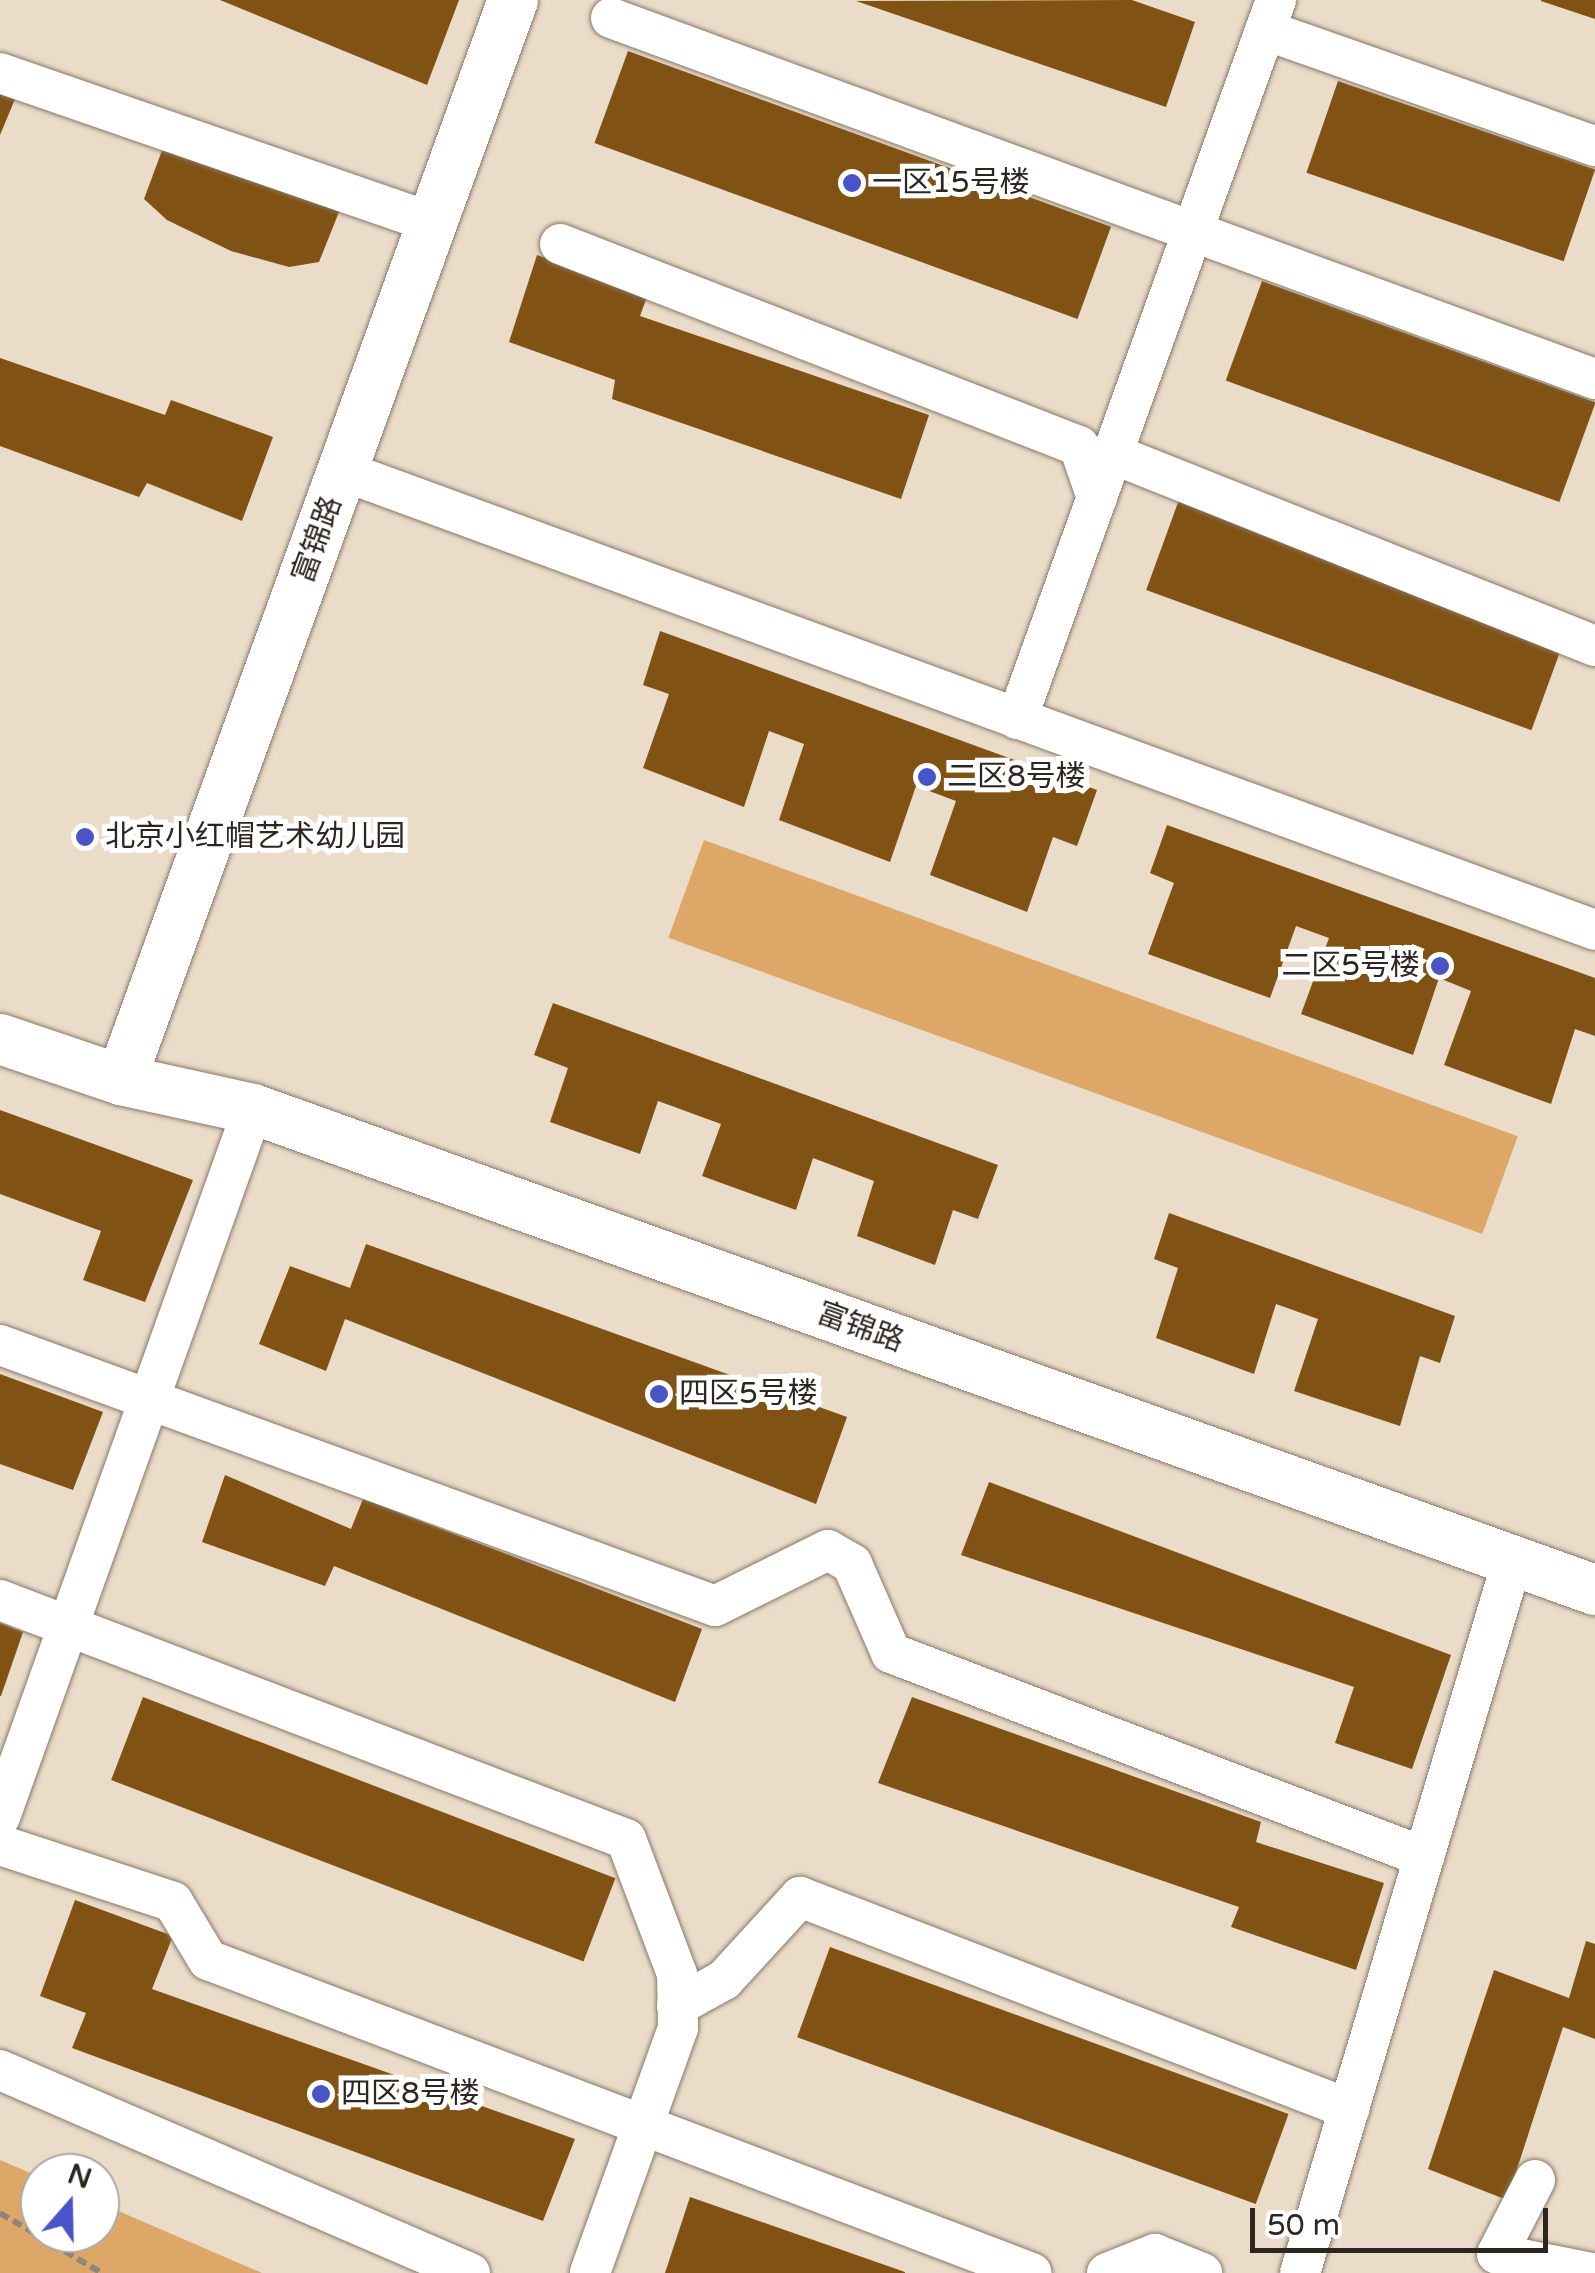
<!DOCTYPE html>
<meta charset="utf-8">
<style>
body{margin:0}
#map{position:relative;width:1595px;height:2273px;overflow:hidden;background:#ebdbc9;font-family:"Varela Round","Noto Sans SC",sans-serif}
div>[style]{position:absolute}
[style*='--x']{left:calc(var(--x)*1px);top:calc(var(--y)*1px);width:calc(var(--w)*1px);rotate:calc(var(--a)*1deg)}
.green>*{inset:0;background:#dda768;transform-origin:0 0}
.building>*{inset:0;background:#805314;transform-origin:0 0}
.path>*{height:6px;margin-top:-3px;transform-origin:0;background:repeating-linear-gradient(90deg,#908578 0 10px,transparent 0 15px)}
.roads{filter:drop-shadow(0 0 2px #877969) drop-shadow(0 0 2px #877969)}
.minor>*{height:40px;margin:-20px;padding:0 20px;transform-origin:20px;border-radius:20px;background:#fff}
.tertiary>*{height:50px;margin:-25px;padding:0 25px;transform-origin:25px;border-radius:25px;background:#fff}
.dots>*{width:28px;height:28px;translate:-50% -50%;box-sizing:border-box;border:5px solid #fff;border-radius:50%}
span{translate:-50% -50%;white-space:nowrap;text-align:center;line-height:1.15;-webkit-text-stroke:10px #fff;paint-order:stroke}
.poi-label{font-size:30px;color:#2c2620}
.left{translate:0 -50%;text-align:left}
.right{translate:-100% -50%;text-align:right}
.street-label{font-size:30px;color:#2c2620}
.north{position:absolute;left:20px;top:2153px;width:100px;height:100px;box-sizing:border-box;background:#fff;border:2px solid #aba8a6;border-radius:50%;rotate:20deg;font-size:28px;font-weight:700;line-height:40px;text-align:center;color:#2c2620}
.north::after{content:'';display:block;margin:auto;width:35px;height:45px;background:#4a54c9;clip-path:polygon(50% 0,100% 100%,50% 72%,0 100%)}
.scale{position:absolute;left:1250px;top:2208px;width:298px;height:45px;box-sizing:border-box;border:5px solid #2c2620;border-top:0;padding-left:12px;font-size:30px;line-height:35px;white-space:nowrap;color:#2c2620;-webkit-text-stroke:8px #fff;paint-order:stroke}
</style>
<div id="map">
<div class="green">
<div style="left:704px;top:840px;width:866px;height:104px;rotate:20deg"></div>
<div style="clip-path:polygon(0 2160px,40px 2177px,40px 2233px,100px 2233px,100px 2203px,262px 2273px,0 2273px)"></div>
</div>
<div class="building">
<div style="clip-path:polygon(220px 0,459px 0,427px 85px)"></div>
<div style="clip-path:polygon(1132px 0,1195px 22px,1166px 107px,856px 1px)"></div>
<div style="clip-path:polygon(1541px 0,1595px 0,1595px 19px,1541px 1px)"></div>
<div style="left:628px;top:51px;width:514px;height:98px;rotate:20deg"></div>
<div style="left:1338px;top:81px;width:272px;height:97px;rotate:19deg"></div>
<div style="clip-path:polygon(0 85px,18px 92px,0 135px)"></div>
<div style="clip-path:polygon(167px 137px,343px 202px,319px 262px,289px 267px,231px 251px,167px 220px,144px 199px)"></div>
<div style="clip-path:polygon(537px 255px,648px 294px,640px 316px,929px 415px,901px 499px,612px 399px,615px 380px,509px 342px)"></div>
<div style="left:1262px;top:281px;width:355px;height:106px;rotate:20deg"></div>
<div style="clip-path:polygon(0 358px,165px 415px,171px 400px,273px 437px,242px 521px,147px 483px,139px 497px,0 446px)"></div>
<div style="left:1180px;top:497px;width:410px;height:99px;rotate:20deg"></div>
<div style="clip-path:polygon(660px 631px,1097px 790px,1077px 846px,1053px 837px,1027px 912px,930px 875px,956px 801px,916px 786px,890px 862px,779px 820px,804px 744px,769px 731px,744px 807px,643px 768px,669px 694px,643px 685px)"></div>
<div style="clip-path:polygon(1167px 825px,1595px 978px,1595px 1036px,1575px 1029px,1551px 1104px,1444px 1065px,1471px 991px,1439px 978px,1413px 1055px,1301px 1014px,1329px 938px,1296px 926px,1270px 998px,1148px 954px,1174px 883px,1150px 873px)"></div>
<div style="clip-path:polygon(553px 1003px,998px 1165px,978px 1219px,953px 1210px,935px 1265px,857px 1236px,874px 1181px,813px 1158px,796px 1210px,702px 1176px,721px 1124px,658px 1101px,640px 1154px,550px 1122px,568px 1068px,534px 1055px)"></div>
<div style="clip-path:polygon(0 1110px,193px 1180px,145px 1302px,83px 1280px,101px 1231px,0 1194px)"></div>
<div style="clip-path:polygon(1169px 1213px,1455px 1316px,1440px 1363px,1420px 1356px,1400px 1426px,1294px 1391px,1318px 1319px,1276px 1304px,1254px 1374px,1156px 1338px,1178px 1268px,1154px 1259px)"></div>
<div style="clip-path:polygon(366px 1244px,847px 1417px,816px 1504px,345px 1319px,326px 1371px,259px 1344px,290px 1266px,350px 1288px)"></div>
<div style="clip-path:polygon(0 1374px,103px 1412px,73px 1490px,0 1464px)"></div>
<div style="clip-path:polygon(225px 1475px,351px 1529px,363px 1499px,702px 1629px,675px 1702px,334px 1566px,325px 1586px,202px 1542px)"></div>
<div style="clip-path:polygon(989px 1482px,1451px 1655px,1412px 1769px,1335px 1743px,1354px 1687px,961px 1555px)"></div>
<div style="clip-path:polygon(0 1623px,23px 1632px,1px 1696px,0 1696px)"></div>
<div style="left:143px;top:1697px;width:506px;height:89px;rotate:21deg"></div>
<div style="clip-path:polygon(912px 1697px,1261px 1822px,1256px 1842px,1384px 1883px,1356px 1970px,1231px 1927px,1239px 1907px,878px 1783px)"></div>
<div style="clip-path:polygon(75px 1900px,173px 1936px,152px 1989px,575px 2139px,543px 2221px,72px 2048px,86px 2013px,40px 1996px)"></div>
<div style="clip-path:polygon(1586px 1941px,1595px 1944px,1595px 2039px,1563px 2027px,1507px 2200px,1428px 2169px,1494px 1970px,1569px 1998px)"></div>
<div style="left:830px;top:1947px;width:488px;height:96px;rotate:20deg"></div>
<div style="clip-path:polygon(690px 2197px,905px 2272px,905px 2273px,665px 2273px)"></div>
</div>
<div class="path">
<div style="--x:0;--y:2213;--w:118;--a:30.5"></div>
</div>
<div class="roads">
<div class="minor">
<div style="--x:611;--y:18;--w:1048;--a:20.15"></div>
<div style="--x:1265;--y:30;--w:350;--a:19.4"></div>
<div style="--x:0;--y:73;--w:458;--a:19.1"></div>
<div style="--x:560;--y:244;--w:557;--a:21.27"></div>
<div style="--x:1079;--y:446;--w:55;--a:70.9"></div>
<div style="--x:1113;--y:454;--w:519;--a:21.72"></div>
<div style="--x:343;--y:471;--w:1333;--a:20.13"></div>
<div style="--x:1017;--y:719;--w:764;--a:-70.19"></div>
<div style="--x:0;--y:1345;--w:761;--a:20.05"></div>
<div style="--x:715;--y:1606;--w:126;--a:-26.4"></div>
<div style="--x:828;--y:1550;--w:28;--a:30"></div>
<div style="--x:852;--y:1564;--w:97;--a:66.3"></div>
<div style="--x:891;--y:1653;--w:571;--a:20.94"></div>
<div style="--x:0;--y:1600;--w:670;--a:20.9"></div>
<div style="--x:626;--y:1839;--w:144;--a:69.3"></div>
<div style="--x:677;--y:1974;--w:54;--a:88.9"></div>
<div style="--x:678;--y:2028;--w:260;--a:109.8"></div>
<div style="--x:0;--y:1817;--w:752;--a:-70.34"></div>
<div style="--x:0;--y:1845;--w:182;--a:18.2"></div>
<div style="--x:173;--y:1902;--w:68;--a:58.9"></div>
<div style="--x:208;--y:1960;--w:881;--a:20.8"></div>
<div style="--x:677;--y:2006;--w:54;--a:-29"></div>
<div style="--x:724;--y:1980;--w:113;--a:-47.5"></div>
<div style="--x:800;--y:1897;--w:589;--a:21.11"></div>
<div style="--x:0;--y:2070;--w:512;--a:23.36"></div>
<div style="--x:1535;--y:2180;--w:83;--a:117.2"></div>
<div style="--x:1497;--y:2254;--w:97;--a:11.3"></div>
<div style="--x:1107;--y:2273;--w:52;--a:-21.6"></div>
<div style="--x:1155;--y:2254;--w:51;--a:22"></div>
<div style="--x:1300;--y:2273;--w:739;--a:-73.4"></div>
</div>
<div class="tertiary">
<div style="--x:0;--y:1039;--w:128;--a:18.7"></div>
<div style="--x:121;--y:1080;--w:135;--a:12.4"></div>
<div style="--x:253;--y:1109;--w:1426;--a:19.72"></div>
<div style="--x:121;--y:1080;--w:1149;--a:-70.05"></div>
</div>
</div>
<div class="dots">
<div style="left:852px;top:183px;background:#4a54c9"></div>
<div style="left:927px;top:777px;background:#4a54c9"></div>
<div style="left:85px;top:837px;background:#4a54c9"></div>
<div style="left:1440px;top:966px;background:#4a54c9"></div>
<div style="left:659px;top:1394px;background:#4a54c9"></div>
<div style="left:321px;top:2094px;background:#4a54c9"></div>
</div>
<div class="poi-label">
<span class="left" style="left:872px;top:183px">一区15号楼</span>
<span class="left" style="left:947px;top:777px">二区8号楼</span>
<span class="left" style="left:105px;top:837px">北京小红帽艺术幼儿园</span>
<span class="right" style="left:1420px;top:966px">二区5号楼</span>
<span class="left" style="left:679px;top:1394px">四区5号楼</span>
<span class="left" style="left:341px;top:2094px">四区8号楼</span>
</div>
<div class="street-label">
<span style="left:318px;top:540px;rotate:-70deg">富锦路</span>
<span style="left:860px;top:1328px;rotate:20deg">富锦路</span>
</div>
<div class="north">N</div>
<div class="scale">50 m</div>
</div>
